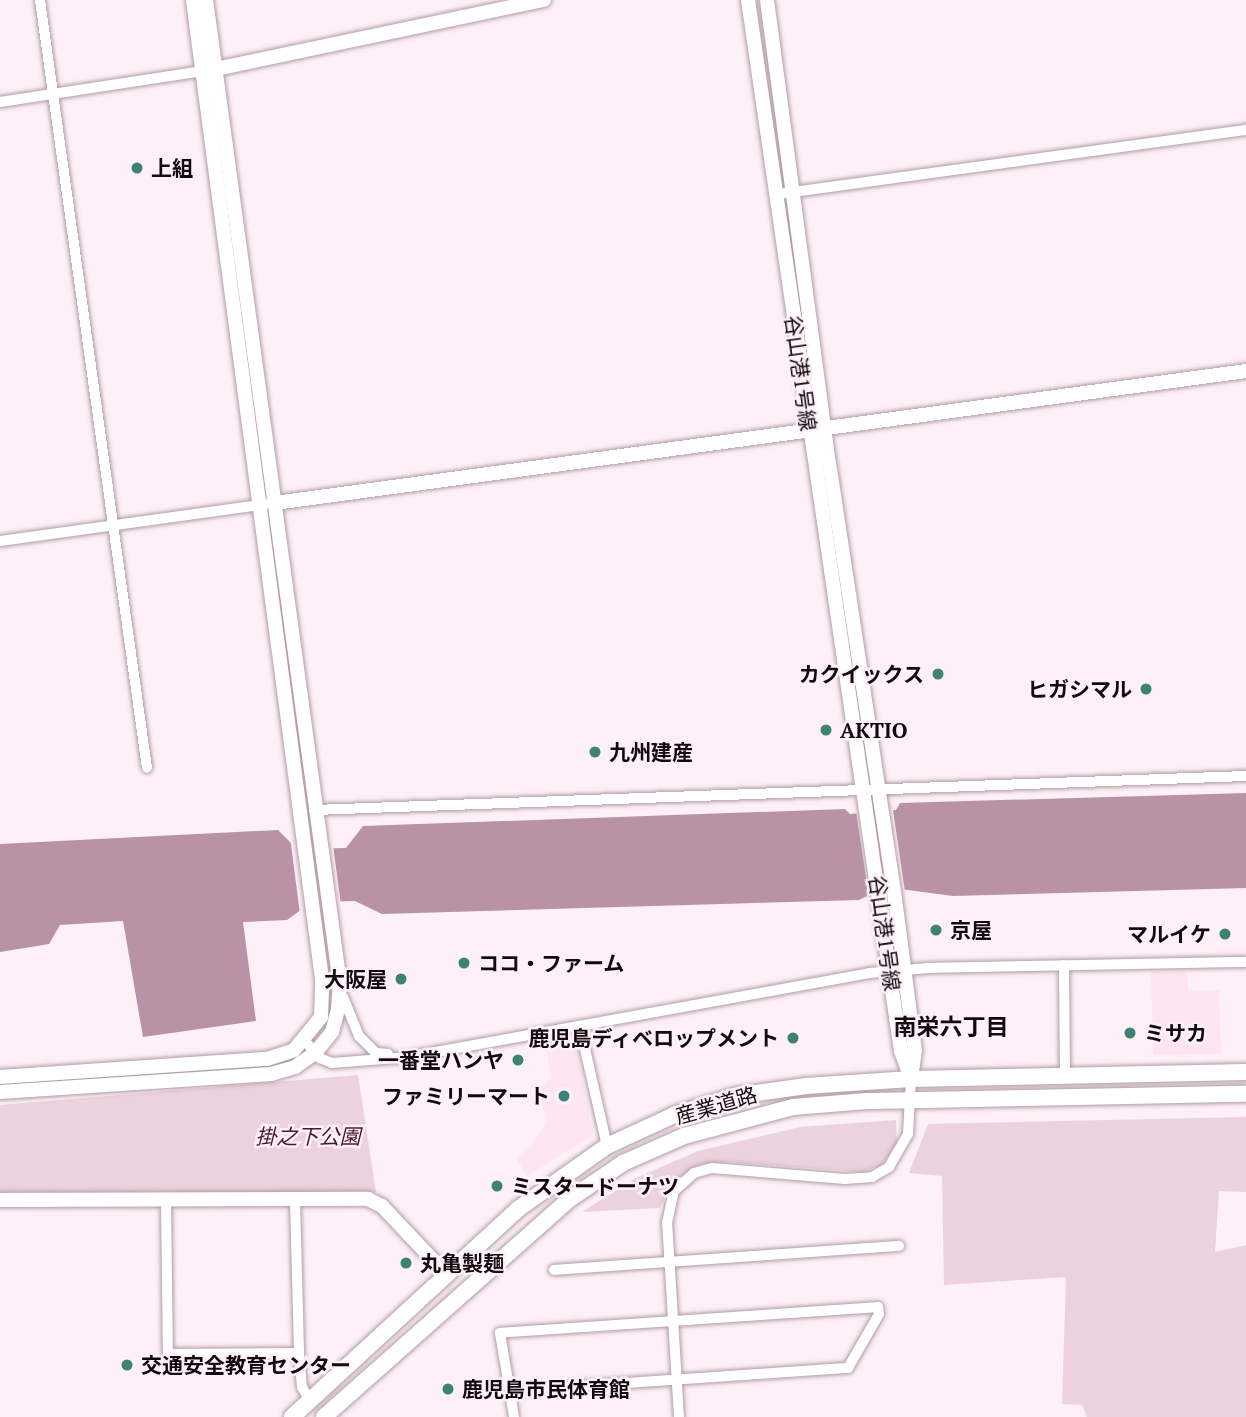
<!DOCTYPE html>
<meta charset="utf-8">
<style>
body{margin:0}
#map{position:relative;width:1246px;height:1417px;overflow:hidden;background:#fef0f7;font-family:"PT Serif","Noto Sans JP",serif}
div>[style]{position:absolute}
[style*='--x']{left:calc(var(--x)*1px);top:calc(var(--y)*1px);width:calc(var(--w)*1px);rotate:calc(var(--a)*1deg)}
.built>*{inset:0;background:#fee5f1}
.green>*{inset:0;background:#ecd1de}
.water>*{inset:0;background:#b992a5}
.pier>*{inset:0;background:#fef0f7}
.roads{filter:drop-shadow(0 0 2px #b19ca6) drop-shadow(0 0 2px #b19ca6)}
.minor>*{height:10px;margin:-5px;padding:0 5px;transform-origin:5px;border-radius:5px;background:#fff}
.tertiary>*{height:14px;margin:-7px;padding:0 7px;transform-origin:7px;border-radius:7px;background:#fff}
.secondary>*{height:16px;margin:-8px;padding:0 8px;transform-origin:8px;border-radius:8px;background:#fff}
.dots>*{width:19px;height:19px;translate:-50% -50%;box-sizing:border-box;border:4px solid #fef0f7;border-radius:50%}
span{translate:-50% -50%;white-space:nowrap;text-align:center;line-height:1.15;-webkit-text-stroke:5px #fef0f7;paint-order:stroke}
.poi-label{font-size:21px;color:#110a0e;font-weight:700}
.left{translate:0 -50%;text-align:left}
.right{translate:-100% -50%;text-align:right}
.street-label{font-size:21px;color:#110a0e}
.park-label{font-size:21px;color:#471732;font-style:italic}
.neighbourhood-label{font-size:23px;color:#110a0e;font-weight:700}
</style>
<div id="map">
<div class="built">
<div style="clip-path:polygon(1187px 971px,1188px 991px,1219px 990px,1221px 1054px,1153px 1055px,1151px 972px)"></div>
<div style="clip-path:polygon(572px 1037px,576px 1042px,593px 1135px,527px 1176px,516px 1158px,532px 1145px,546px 1123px,540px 1089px,551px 1077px,545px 1042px)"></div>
</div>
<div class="green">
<div style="clip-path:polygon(358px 1075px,376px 1192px,0 1192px,0 1105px)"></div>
<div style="clip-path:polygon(1246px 1117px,1246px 1192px,1219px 1191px,1215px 1252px,1246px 1245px,1246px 1417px,1087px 1417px,1082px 1405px,1062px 1404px,1066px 1277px,944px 1285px,942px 1176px,909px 1173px,928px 1124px)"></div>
<div style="clip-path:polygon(896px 1120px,897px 1143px,890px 1154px,881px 1165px,863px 1172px,726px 1162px,700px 1164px,673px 1181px,660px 1208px,582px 1212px,636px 1178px,698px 1151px,800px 1127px)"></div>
</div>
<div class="water">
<div style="clip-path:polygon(1246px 793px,1246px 888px,953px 896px,885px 887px,859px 900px,382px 914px,355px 901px,312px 902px,287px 920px,243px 922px,256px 1021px,143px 1037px,123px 921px,60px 925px,49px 944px,0 952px,0 844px,278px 830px,297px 849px,346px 848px,363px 826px,845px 809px,850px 814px,896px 810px,900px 803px)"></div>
</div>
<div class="pier">
<div style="clip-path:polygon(893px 810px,905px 892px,886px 890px,869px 897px,856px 811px)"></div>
<div style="clip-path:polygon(290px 837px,298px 846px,333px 845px,341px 905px,313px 905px,300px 914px)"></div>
</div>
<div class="roads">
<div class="minor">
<div style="--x:40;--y:0;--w:775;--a:82.07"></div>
<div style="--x:0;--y:102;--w:210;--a:-8.7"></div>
<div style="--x:778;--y:194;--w:472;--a:-7.8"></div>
<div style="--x:0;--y:541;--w:268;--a:-7.9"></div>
<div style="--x:314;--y:810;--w:933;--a:-2.09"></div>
<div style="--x:1064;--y:965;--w:112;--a:89.5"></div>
<div style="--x:343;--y:997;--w:42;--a:67.7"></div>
<div style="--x:359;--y:1036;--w:24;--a:45"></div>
<div style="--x:376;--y:1053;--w:12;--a:5"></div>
<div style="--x:580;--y:1027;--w:122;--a:77.2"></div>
<div style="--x:305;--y:1041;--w:23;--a:49"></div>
<div style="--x:320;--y:1058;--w:13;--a:23"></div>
<div style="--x:332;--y:1063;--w:76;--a:-4.5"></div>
<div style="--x:408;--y:1057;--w:469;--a:-10.3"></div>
<div style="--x:869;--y:973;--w:59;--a:-4.8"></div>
<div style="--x:928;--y:968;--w:318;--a:-1.1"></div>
<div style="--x:166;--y:1199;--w:155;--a:89.3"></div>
<div style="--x:168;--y:1354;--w:131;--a:-0.4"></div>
<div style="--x:295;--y:1199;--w:154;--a:88.5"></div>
<div style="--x:299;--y:1353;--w:34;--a:85"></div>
<div style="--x:302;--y:1387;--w:16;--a:60"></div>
<div style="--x:554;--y:1270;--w:346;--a:-4"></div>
<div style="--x:510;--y:1391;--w:339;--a:-3.9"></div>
<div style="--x:848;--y:1368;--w:62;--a:-60.1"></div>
<div style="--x:879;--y:1314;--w:7;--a:-98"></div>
<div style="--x:878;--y:1307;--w:379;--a:176.1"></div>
<div style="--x:500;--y:1333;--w:85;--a:80.5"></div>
<div style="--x:679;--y:1417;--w:194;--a:-93.5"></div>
<div style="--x:667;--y:1223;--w:33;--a:-78"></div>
<div style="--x:674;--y:1191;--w:27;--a:-42"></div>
<div style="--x:694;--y:1173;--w:19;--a:-16"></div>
<div style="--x:712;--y:1168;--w:133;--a:4.7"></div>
<div style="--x:845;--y:1179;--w:27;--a:-4"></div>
<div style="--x:872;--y:1177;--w:20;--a:-30"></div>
<div style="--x:889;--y:1167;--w:38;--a:-60"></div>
<div style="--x:908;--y:1134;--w:55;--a:-86.9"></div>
</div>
<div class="tertiary">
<div style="--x:748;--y:0;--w:1062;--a:81.72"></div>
<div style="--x:901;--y:1051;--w:30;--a:70"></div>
<div style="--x:767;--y:0;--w:466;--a:82.4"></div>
<div style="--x:829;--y:462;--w:442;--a:81.4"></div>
<div style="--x:895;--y:899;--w:152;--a:82.5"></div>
<div style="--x:915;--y:1050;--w:27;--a:98"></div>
<div style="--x:216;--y:69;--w:335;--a:-11.9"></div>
<div style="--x:275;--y:503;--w:980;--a:-7.74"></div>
<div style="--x:0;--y:1077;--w:268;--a:-3.9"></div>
<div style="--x:267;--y:1059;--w:28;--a:-18"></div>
<div style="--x:294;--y:1050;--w:43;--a:-50.7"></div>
<div style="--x:321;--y:1017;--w:38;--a:-88"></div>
<div style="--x:322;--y:979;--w:987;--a:-97.51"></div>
<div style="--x:0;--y:1092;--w:272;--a:-3.8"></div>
<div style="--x:271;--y:1074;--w:25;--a:-16"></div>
<div style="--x:295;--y:1067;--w:24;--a:-35"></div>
<div style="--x:315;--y:1053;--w:27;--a:-51"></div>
<div style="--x:332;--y:1032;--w:23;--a:-75"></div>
<div style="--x:338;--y:1010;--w:26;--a:-86"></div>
<div style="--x:340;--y:984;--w:993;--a:-97.75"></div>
<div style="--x:0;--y:1200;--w:368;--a:-0.2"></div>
<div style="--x:368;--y:1199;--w:16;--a:27"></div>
<div style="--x:382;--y:1206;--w:93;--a:46.7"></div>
</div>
<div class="secondary">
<div style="--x:292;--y:1417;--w:307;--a:-42.6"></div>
<div style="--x:518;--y:1209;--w:109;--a:-35.3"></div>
<div style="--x:607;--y:1146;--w:74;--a:-24.8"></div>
<div style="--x:674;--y:1115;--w:64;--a:-17.3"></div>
<div style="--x:735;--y:1096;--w:72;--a:-8"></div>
<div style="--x:806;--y:1086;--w:105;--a:-3.8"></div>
<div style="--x:911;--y:1079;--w:335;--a:-1.2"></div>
<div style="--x:324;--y:1417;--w:325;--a:-41.6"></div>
<div style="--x:567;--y:1201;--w:68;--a:-34.2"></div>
<div style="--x:623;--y:1163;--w:67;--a:-23.9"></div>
<div style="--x:684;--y:1136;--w:113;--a:-14.9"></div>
<div style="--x:793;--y:1107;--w:74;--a:-4.6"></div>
<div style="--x:867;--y:1101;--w:379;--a:-1.1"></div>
</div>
</div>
<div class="dots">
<div style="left:137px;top:168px;background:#3e8275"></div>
<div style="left:938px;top:674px;background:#3e8275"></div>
<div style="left:1146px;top:689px;background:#3e8275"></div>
<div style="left:826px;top:730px;background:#3e8275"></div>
<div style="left:595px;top:752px;background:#3e8275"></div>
<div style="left:936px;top:930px;background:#3e8275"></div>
<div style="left:1225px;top:934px;background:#3e8275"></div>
<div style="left:464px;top:963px;background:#3e8275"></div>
<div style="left:401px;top:979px;background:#3e8275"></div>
<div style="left:1130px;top:1033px;background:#3e8275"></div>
<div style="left:793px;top:1038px;background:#3e8275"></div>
<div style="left:518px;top:1060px;background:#3e8275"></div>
<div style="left:564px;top:1096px;background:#3e8275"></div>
<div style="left:497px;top:1186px;background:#3e8275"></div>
<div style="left:406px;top:1263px;background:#3e8275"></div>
<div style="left:127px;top:1365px;background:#3e8275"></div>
<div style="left:448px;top:1389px;background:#3e8275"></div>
</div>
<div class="poi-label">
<span class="left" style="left:151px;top:168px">上組</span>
<span class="right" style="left:924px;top:674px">カクイックス</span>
<span class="right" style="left:1132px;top:689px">ヒガシマル</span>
<span class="left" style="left:840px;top:730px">AKTIO</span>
<span class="left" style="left:609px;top:752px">九州建産</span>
<span class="left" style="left:950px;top:930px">京屋</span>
<span class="right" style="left:1211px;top:934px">マルイケ</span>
<span class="left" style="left:478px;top:963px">ココ・ファーム</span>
<span class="right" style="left:387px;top:979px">大阪屋</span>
<span class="left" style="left:1144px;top:1033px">ミサカ</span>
<span class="right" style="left:779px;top:1038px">鹿児島ディベロップメント</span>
<span class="right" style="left:504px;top:1060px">一番堂ハンヤ</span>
<span class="right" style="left:550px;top:1096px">ファミリーマート</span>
<span class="left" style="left:511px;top:1186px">ミスタードーナツ</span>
<span class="left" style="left:420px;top:1263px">丸亀製麺</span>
<span class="left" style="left:141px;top:1365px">交通安全教育センター</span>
<span class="left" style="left:462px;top:1389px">鹿児島市民体育館</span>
</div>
<div class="street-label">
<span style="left:801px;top:373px;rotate:82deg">谷山港1号線</span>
<span style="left:885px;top:933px;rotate:82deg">谷山港1号線</span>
<span style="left:716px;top:1105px;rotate:-16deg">産業道路</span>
</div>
<div class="park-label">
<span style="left:308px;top:1136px">掛之下公園</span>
</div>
<div class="neighbourhood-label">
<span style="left:951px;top:1027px">南栄六丁目</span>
</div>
</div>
